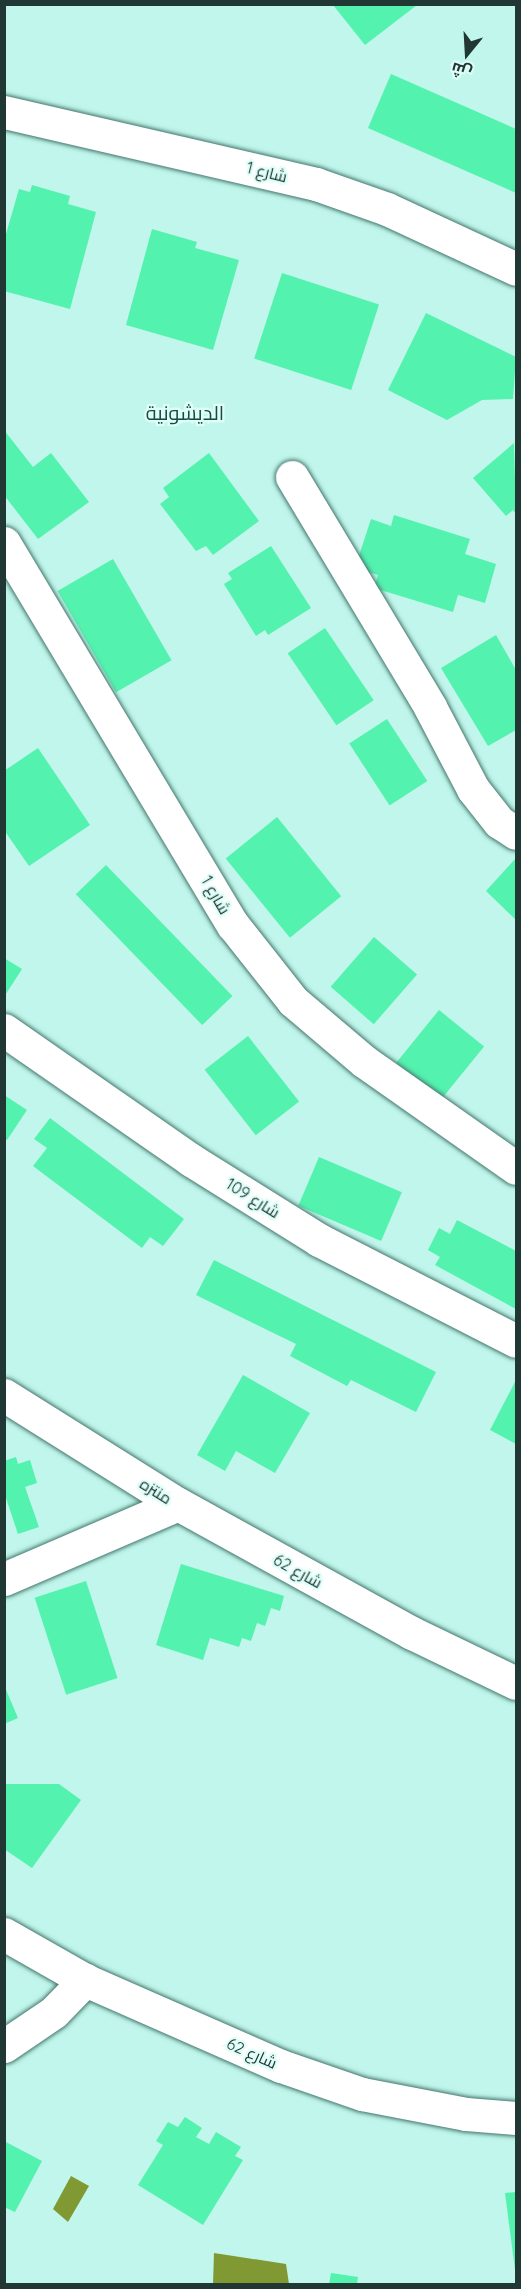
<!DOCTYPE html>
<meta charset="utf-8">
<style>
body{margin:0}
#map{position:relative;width:521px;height:2289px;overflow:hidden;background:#c0f6eb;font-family:Quicksand,Cairo,sans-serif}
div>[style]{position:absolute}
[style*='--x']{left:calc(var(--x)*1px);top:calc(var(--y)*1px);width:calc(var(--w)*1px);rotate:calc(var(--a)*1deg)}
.water>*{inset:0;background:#819932}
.building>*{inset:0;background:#54f2af;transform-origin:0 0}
.roads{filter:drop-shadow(0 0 2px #44766d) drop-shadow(0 0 2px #44766d)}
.minor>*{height:33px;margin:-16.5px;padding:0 16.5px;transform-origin:16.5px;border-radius:16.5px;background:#fff}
span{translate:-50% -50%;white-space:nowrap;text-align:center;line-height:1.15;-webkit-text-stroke:4.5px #dffef8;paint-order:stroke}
.street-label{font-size:16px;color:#213733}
.quarter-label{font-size:20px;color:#164b43}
.frame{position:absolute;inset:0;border:6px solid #213733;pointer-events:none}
.north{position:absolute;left:437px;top:24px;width:60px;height:60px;-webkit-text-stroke:4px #dffef8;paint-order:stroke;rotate:198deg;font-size:16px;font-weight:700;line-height:24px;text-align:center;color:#213733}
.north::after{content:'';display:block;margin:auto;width:21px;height:27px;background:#213733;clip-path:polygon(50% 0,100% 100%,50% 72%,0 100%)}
</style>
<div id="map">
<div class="water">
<div style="clip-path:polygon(71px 2176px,89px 2186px,68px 2222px,53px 2209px)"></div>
<div style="clip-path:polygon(214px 2253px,286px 2264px,289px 2284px,213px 2284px)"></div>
</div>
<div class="building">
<div style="clip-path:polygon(333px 5px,417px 5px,365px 45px)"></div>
<div style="clip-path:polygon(391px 74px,516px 129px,516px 193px,368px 128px)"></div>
<div style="clip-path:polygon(32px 185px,70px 196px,68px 204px,96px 212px,70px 309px,4px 291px,4px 241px,19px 189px,30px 192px)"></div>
<div style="clip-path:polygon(152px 229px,197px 242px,195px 248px,239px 260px,213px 350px,126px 325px)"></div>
<div style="left:282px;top:273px;width:102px;height:90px;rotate:18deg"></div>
<div style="clip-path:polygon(426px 313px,516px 357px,513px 399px,482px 400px,447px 420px,388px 390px)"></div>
<div style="clip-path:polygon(4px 430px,33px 467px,51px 453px,89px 502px,38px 539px,4px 495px)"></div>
<div style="clip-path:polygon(514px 443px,516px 514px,513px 510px,506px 516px,473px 478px)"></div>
<div style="clip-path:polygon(209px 453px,259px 521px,213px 555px,206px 546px,196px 551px,160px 504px,169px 497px,163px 488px)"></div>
<div style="clip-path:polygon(394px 515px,470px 539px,465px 554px,496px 564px,485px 603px,458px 595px,453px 612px,374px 588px,378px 575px,355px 568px,371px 519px,391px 526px)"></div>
<div style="clip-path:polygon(271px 546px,311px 608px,268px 635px,265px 630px,256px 636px,224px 584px,232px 579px,228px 573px)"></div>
<div style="left:113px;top:559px;width:117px;height:64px;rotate:60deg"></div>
<div style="left:325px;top:628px;width:87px;height:45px;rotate:56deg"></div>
<div style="clip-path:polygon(496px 635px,516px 670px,516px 730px,488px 746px,441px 668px)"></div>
<div style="left:387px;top:719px;width:74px;height:45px;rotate:57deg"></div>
<div style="clip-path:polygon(38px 748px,90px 825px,29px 866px,4px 830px,4px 771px)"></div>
<div style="left:277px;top:817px;width:102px;height:66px;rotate:51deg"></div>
<div style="clip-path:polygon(516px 858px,516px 920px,486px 891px)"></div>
<div style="left:106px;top:865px;width:182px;height:42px;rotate:46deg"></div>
<div style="left:374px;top:937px;width:57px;height:66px;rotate:41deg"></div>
<div style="clip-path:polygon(4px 958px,22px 969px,4px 997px)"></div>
<div style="left:439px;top:1010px;width:58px;height:68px;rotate:39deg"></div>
<div style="left:248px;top:1036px;width:83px;height:55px;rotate:52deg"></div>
<div style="clip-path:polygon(4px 1095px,27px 1110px,7px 1140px,4px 1139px)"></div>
<div style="clip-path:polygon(50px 1118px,184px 1219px,163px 1246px,150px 1237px,142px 1248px,33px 1166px,47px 1148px,34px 1139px)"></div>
<div style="left:319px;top:1157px;width:90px;height:53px;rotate:23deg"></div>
<div style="clip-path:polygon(457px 1220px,516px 1251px,516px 1309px,435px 1265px,440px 1257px,428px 1250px,439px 1228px,450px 1234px)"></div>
<div style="clip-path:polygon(214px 1260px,436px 1372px,416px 1412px,351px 1380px,347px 1386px,290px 1356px,296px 1344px,196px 1295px)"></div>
<div style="clip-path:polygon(243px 1375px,310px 1413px,275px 1473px,236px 1451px,225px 1471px,197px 1455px)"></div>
<div style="clip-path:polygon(516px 1380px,516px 1444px,490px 1430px)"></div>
<div style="clip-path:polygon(16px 1457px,18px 1464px,30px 1460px,37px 1483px,25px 1487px,39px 1527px,18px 1534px,4px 1492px,4px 1461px)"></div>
<div style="clip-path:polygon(181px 1564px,284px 1596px,280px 1611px,271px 1608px,265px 1626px,257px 1623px,251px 1641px,242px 1638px,239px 1647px,210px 1638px,203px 1660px,156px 1645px)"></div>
<div style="left:86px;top:1581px;width:102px;height:54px;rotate:72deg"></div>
<div style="clip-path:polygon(4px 1685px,18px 1718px,4px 1724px)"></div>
<div style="clip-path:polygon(4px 1784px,59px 1784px,81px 1800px,32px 1868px,4px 1849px)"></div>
<div style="clip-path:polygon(185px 2117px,202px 2128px,196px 2137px,209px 2144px,216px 2132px,241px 2147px,235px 2156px,243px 2160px,203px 2225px,138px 2185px,163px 2145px,156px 2141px,168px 2122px,178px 2127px)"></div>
<div style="clip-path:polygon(4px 2141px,42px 2161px,15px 2212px,4px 2207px)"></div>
<div style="clip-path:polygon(516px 2192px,516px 2269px,515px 2270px,505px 2193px)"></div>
<div style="clip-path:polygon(331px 2273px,358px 2277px,357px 2284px,329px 2284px)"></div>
</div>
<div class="roads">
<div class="minor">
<div style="--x:4;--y:112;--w:320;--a:13"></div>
<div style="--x:316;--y:184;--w:75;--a:19.4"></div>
<div style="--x:387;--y:209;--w:142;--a:24.9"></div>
<div style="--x:292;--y:477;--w:268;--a:59"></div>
<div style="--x:430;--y:707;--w:93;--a:62.3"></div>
<div style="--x:473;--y:789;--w:42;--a:51.8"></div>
<div style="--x:499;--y:822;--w:20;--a:33"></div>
<div style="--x:4;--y:543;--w:445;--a:59.1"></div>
<div style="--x:233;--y:925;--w:97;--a:51.7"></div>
<div style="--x:293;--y:1001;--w:94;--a:40.3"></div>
<div style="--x:365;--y:1062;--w:184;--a:35.1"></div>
<div style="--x:4;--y:1030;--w:228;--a:34.8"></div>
<div style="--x:191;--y:1160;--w:151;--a:32"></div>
<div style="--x:319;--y:1240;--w:221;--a:27.1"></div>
<div style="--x:4;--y:1395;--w:205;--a:32.1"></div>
<div style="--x:178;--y:1504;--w:267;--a:28.9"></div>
<div style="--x:412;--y:1633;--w:115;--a:25.7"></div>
<div style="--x:4;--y:1579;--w:189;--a:-23.3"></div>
<div style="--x:4;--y:1934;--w:93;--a:29.6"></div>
<div style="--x:85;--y:1980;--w:214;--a:23.7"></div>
<div style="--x:281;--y:2066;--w:86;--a:19.1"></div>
<div style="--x:362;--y:2094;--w:106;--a:10.9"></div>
<div style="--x:466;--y:2114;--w:50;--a:4.6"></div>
<div style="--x:4;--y:2046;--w:60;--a:-34.2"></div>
<div style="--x:54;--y:2012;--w:45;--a:-45.9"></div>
</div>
</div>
<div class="street-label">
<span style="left:267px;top:172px;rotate:14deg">شارع 1</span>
<span style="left:216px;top:895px;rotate:60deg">شارع 1</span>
<span style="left:253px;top:1198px;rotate:32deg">شارع 109</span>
<span style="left:156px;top:1491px;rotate:32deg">منتزه</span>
<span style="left:298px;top:1571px;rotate:29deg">شارع 62</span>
<span style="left:252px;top:2053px;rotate:24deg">شارع 62</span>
</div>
<div class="quarter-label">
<span style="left:185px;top:412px">الديشونية</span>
</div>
<div class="frame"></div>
<div class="north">ش</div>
</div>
